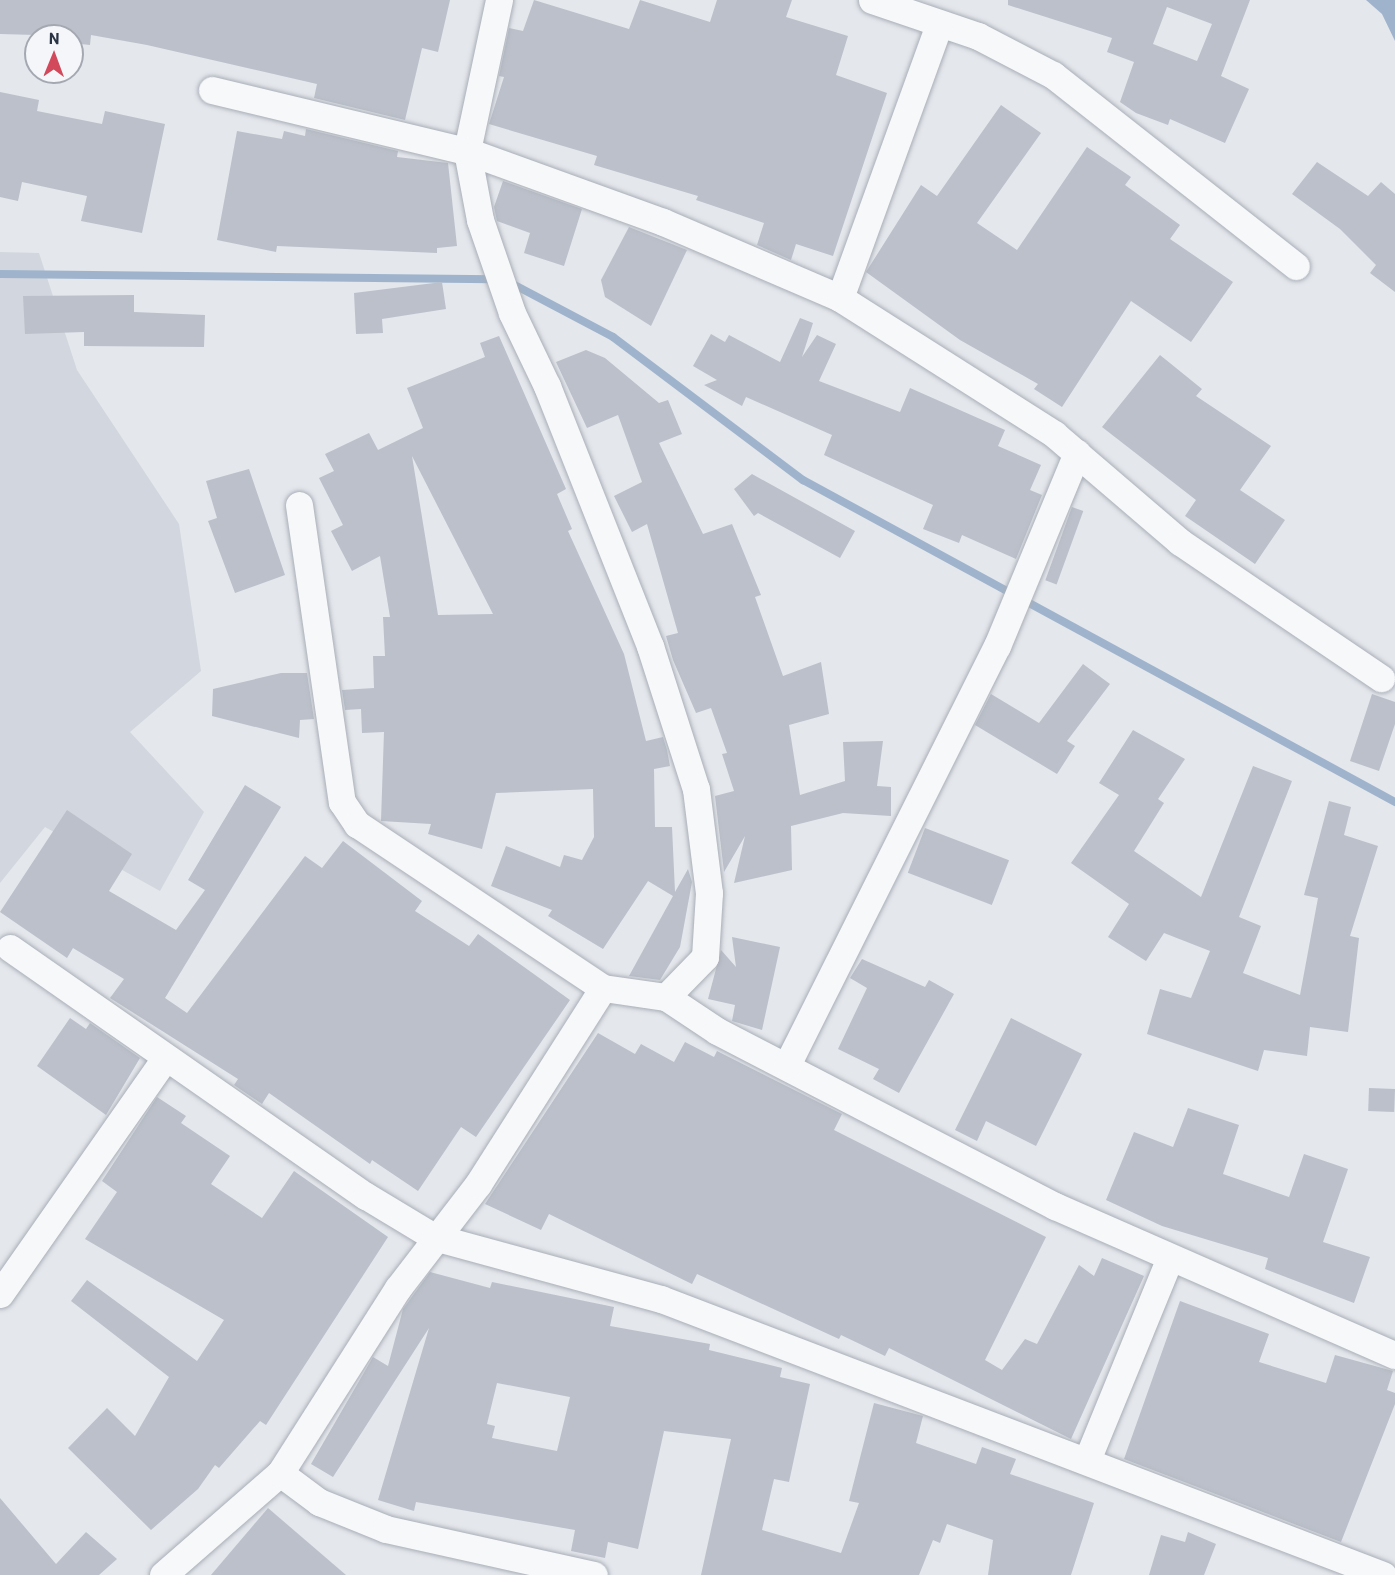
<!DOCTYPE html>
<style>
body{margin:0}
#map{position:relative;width:1395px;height:1575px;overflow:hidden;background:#e4e7ec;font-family:Barlow,sans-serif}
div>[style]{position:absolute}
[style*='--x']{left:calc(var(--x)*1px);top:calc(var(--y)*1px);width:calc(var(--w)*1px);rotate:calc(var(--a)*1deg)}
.built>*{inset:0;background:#d2d6de}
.water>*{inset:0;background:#9fb4cc}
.stream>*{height:8px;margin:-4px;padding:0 4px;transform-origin:4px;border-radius:4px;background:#9fb4cc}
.building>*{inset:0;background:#bbc0ca;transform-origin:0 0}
.roads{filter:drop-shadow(0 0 2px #a9aeb7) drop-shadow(0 0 2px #a9aeb7)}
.street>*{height:27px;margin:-13.5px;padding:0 13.5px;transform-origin:13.5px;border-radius:13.5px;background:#f7f8fa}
span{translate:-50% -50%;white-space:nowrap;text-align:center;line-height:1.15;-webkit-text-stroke:4.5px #f4f6f9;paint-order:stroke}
.north{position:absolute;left:24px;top:24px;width:60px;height:60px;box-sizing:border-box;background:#f4f6f9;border:2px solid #a4a8b1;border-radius:50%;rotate:1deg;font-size:16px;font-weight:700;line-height:24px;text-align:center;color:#2b3445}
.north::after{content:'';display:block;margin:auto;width:21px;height:27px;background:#d1495b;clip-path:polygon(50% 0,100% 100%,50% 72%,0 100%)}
</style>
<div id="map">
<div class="built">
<div style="clip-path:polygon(0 252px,39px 253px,77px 370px,179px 524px,201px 671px,130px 732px,204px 812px,160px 891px,45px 827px,0 883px)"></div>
</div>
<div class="water">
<div style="clip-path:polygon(1366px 0,1395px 0,1395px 41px,1382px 14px)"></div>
</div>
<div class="stream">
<div style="--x:0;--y:274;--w:494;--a:0.6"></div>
<div style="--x:507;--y:281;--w:120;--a:27.8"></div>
<div style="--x:613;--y:337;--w:238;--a:37"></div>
<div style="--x:803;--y:480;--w:674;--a:28.54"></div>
</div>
<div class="building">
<div style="clip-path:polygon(0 0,450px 0,438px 52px,422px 48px,405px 120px,314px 98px,317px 84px,147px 45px,91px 35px,90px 45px,72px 43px,72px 36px,0 34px)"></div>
<div style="clip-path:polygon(534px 0,629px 29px,640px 0,710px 22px,717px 0,792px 0,786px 17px,848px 36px,836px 75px,887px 93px,833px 256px,796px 244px,791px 260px,757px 245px,764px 223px,696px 200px,698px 196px,594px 165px,597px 156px,489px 124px,504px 77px,499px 76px,509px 28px,523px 31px)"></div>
<div style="clip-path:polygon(evenodd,1008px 0,1250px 0,1221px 76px,1249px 89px,1225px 143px,1170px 119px,1168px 125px,1136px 113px,1120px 102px,1134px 62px,1107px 52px,1112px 38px,1008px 5px,1008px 0,1167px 7px,1212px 24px,1197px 61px,1153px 44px,1167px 7px)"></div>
<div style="clip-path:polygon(0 92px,39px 100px,37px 111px,102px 124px,105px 111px,165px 124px,142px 233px,81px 221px,87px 196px,22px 182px,18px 201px,0 197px)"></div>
<div style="clip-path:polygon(1001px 105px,1041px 133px,977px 223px,1017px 250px,1087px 147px,1131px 177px,1125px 185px,1180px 225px,1170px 239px,1233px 282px,1191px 342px,1131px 301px,1062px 407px,1034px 389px,1038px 384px,960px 340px,866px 272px,921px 185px,937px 196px)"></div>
<div style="clip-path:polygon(306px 129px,398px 151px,397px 157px,448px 163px,457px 246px,437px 248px,437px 253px,277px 246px,276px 252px,217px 240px,237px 131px,282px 139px,284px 131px,305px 136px)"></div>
<div style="clip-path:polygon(1317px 162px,1368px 196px,1381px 182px,1395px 194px,1395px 292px,1370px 273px,1376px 265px,1340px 229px,1292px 194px)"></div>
<div style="clip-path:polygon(503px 181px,582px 209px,564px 266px,524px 253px,530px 233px,497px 221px,494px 207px)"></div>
<div style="clip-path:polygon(629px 227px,687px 250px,651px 326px,605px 297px,601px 280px)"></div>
<div style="clip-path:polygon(442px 282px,446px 309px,382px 319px,383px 333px,356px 334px,354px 293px)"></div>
<div style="clip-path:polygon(134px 295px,134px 312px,205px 315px,204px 347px,84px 346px,84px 332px,25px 334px,23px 296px)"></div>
<div style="clip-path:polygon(800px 318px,813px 323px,802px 357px,817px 335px,836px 344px,819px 381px,900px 412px,910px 388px,1005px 430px,998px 446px,1041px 465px,1030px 490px,1042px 495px,1016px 559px,962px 535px,959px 543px,923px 529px,933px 505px,824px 455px,832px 435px,746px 397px,742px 406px,704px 385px,717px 380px,693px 366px,711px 334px,725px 342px,729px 335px,780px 362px)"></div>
<div style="clip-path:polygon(evenodd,499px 336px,566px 489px,557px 494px,572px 529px,568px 531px,624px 654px,646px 741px,663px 737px,667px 750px,670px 766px,654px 769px,655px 827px,672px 827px,675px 892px,688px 869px,692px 882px,680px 947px,660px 980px,629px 976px,673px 896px,648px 881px,603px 949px,548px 916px,552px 910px,491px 886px,506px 846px,560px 867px,564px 855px,582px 860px,594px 837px,593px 789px,496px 793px,482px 849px,428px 834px,431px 824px,381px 821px,384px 732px,362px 733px,361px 709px,345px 710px,342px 690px,374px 688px,373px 656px,385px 656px,383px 617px,390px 617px,380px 556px,352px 571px,331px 531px,343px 525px,319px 478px,334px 471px,325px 454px,369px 433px,378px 450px,423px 428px,407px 388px,485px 357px,480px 343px,499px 336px,412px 456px,493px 614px,438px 615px,412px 456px)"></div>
<div style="clip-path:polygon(586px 350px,605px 358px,659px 403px,668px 400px,682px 434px,659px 443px,703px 534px,732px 524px,761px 595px,755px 597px,783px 676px,821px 662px,829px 714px,789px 725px,800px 795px,845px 781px,843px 742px,883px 741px,877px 786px,891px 787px,891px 816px,843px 813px,791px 826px,792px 870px,734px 883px,745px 836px,724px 872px,715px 796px,734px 791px,722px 754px,727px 753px,711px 708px,696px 713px,673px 660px,666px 636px,678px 633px,647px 524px,632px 532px,614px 496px,642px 482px,618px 415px,587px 428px,556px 362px)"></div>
<div style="clip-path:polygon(1160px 355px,1202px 389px,1196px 396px,1271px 446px,1240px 490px,1285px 520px,1255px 564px,1185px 516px,1196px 500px,1102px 427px)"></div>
<div style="clip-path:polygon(249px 469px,285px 575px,235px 593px,208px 521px,217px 518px,206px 481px)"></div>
<div style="clip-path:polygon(752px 474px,855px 531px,840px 558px,758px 513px,754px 516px,734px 489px)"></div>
<div style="left:1072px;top:507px;width:12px;height:78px;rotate:20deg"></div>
<div style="clip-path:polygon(1083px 664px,1110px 684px,1067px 741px,1075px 746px,1057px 774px,975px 725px,991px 694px,1039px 723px)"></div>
<div style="clip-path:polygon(281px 673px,307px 673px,314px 719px,300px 720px,299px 738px,212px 716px,213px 689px)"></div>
<div style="clip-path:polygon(1372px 694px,1395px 702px,1395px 724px,1379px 771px,1350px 761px)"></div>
<div style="clip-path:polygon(1133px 730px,1185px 759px,1158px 799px,1164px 803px,1134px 851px,1201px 897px,1253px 766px,1292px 781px,1239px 917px,1261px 926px,1243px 973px,1300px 995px,1318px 898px,1304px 895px,1329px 801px,1351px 807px,1344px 835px,1378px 846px,1350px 936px,1359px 938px,1348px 1032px,1310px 1027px,1307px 1056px,1264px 1050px,1258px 1071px,1147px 1034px,1160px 989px,1191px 998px,1210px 951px,1164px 933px,1146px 961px,1108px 937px,1129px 904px,1071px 863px,1119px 795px,1099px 783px)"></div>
<div style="clip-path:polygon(245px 785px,281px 807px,165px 998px,187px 1013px,305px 856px,322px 868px,343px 841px,422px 901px,415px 911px,469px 946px,478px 934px,570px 1000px,476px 1137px,461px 1127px,418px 1191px,372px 1160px,370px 1164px,269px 1093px,262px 1104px,234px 1085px,238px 1079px,110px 998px,124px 979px,73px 948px,67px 958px,0 912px,67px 810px,132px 854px,109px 891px,176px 930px,205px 890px,188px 880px)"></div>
<div style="left:925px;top:828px;width:90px;height:48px;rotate:21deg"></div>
<div style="clip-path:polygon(732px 937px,780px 947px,762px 1030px,732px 1021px,735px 1005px,708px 999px,721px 950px,736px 967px)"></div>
<div style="clip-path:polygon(862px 959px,925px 987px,929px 980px,954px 994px,899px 1093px,873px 1079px,879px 1069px,838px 1049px,867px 988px,850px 978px)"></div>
<div style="clip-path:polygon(70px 1018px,86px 1029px,90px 1023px,140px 1058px,106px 1115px,37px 1066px)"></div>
<div style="clip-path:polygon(1011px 1018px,1082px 1054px,1036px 1146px,986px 1121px,977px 1141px,955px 1130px)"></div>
<div style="clip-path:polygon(598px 1033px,635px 1054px,641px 1044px,674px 1062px,685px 1042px,714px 1057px,717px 1051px,842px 1114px,834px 1130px,1046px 1237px,985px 1360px,1002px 1370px,1025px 1339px,1037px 1344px,1079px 1265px,1094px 1276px,1102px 1258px,1144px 1276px,1071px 1439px,889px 1348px,885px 1356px,841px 1335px,839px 1339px,697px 1274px,692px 1284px,549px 1214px,541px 1230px,485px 1204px)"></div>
<div style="left:1369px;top:1088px;width:26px;height:23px;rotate:2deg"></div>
<div style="clip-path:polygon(157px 1097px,186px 1116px,181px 1123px,230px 1156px,211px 1184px,262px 1218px,294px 1171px,388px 1237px,266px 1425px,260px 1421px,219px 1468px,215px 1465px,198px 1489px,151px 1530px,68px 1448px,107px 1408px,135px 1436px,169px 1377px,71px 1301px,87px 1280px,197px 1361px,224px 1320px,85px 1239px,117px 1192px,102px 1181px)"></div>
<div style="clip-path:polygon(1188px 1108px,1239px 1125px,1223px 1174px,1289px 1197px,1304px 1154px,1348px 1169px,1323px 1242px,1370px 1257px,1354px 1303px,1265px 1269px,1268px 1258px,1162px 1226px,1106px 1200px,1134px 1132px,1173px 1147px)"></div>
<div style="clip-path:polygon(evenodd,430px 1272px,490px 1288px,492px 1282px,614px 1307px,610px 1326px,710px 1344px,709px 1350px,782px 1368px,780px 1377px,810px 1384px,789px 1482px,774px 1479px,762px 1530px,841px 1553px,859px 1503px,849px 1501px,874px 1403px,923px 1416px,916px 1443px,976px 1464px,982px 1447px,1016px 1459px,1010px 1474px,1094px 1503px,1071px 1575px,988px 1575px,993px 1540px,947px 1524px,940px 1543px,933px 1540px,919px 1575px,701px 1575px,731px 1439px,664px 1431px,638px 1549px,608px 1542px,605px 1558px,571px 1551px,575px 1530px,416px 1502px,414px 1511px,378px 1500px,429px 1328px,333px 1477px,311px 1464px,373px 1357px,388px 1366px,403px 1309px,430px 1272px,497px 1383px,570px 1397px,557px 1451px,492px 1438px,495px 1426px,487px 1424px,497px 1383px)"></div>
<div style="clip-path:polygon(1180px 1301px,1269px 1334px,1259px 1362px,1326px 1383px,1335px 1355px,1393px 1371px,1387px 1390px,1395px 1393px,1395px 1404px,1341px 1542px,1124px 1459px)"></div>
<div style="clip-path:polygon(0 1498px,56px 1564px,86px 1532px,117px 1559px,99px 1575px,0 1575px)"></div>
<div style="clip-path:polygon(268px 1508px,346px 1575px,211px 1575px)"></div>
<div style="clip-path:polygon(1188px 1532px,1216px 1544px,1204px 1575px,1149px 1575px,1161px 1535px,1185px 1542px)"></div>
</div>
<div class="roads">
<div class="street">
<div style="--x:499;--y:0;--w:154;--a:102"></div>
<div style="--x:467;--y:151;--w:70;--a:79.3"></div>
<div style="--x:480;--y:220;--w:98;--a:71"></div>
<div style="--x:512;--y:313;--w:81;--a:64.4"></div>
<div style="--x:547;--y:386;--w:280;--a:68.4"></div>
<div style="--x:650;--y:646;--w:150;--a:72.2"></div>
<div style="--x:696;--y:789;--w:105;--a:82.9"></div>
<div style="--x:709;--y:893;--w:64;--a:93.6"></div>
<div style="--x:705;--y:957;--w:56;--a:134.3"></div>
<div style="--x:872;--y:0;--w:112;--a:18.8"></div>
<div style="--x:978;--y:36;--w:85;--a:27.5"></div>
<div style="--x:1053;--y:75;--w:309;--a:38.2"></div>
<div style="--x:212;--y:90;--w:262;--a:13.5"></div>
<div style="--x:467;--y:151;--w:208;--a:19.9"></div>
<div style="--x:663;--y:222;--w:193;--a:23.2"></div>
<div style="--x:840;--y:298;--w:254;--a:32.4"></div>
<div style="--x:1054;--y:434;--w:166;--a:40.6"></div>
<div style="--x:1180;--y:542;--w:243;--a:34.1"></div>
<div style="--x:840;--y:298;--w:290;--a:-70.1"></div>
<div style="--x:299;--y:505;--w:300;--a:81.8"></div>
<div style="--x:342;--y:802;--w:27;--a:56"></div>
<div style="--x:357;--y:824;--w:296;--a:33.7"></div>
<div style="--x:603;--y:988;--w:64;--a:8.1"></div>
<div style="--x:666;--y:997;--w:61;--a:33.7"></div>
<div style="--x:717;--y:1031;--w:381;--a:27.4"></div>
<div style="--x:1055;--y:1206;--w:371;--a:23.7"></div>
<div style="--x:10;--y:948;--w:434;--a:34.9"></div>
<div style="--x:366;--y:1196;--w:79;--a:31.1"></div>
<div style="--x:434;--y:1237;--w:235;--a:15.3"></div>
<div style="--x:661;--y:1299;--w:773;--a:20.92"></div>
<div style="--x:787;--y:1065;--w:469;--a:-63.4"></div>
<div style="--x:997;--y:646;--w:209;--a:-67.5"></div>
<div style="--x:0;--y:1294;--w:288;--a:-55"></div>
<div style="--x:1087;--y:1460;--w:216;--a:-67.7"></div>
<div style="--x:280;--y:1473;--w:49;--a:36.6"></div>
<div style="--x:319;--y:1502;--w:72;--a:21.9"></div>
<div style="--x:386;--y:1529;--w:213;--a:12.5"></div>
<div style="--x:163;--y:1575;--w:155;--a:-41.1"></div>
<div style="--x:280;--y:1473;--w:219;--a:-57.5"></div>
<div style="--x:398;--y:1288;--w:131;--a:-52.4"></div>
<div style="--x:478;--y:1184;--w:232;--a:-57.5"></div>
</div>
</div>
<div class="north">N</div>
</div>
